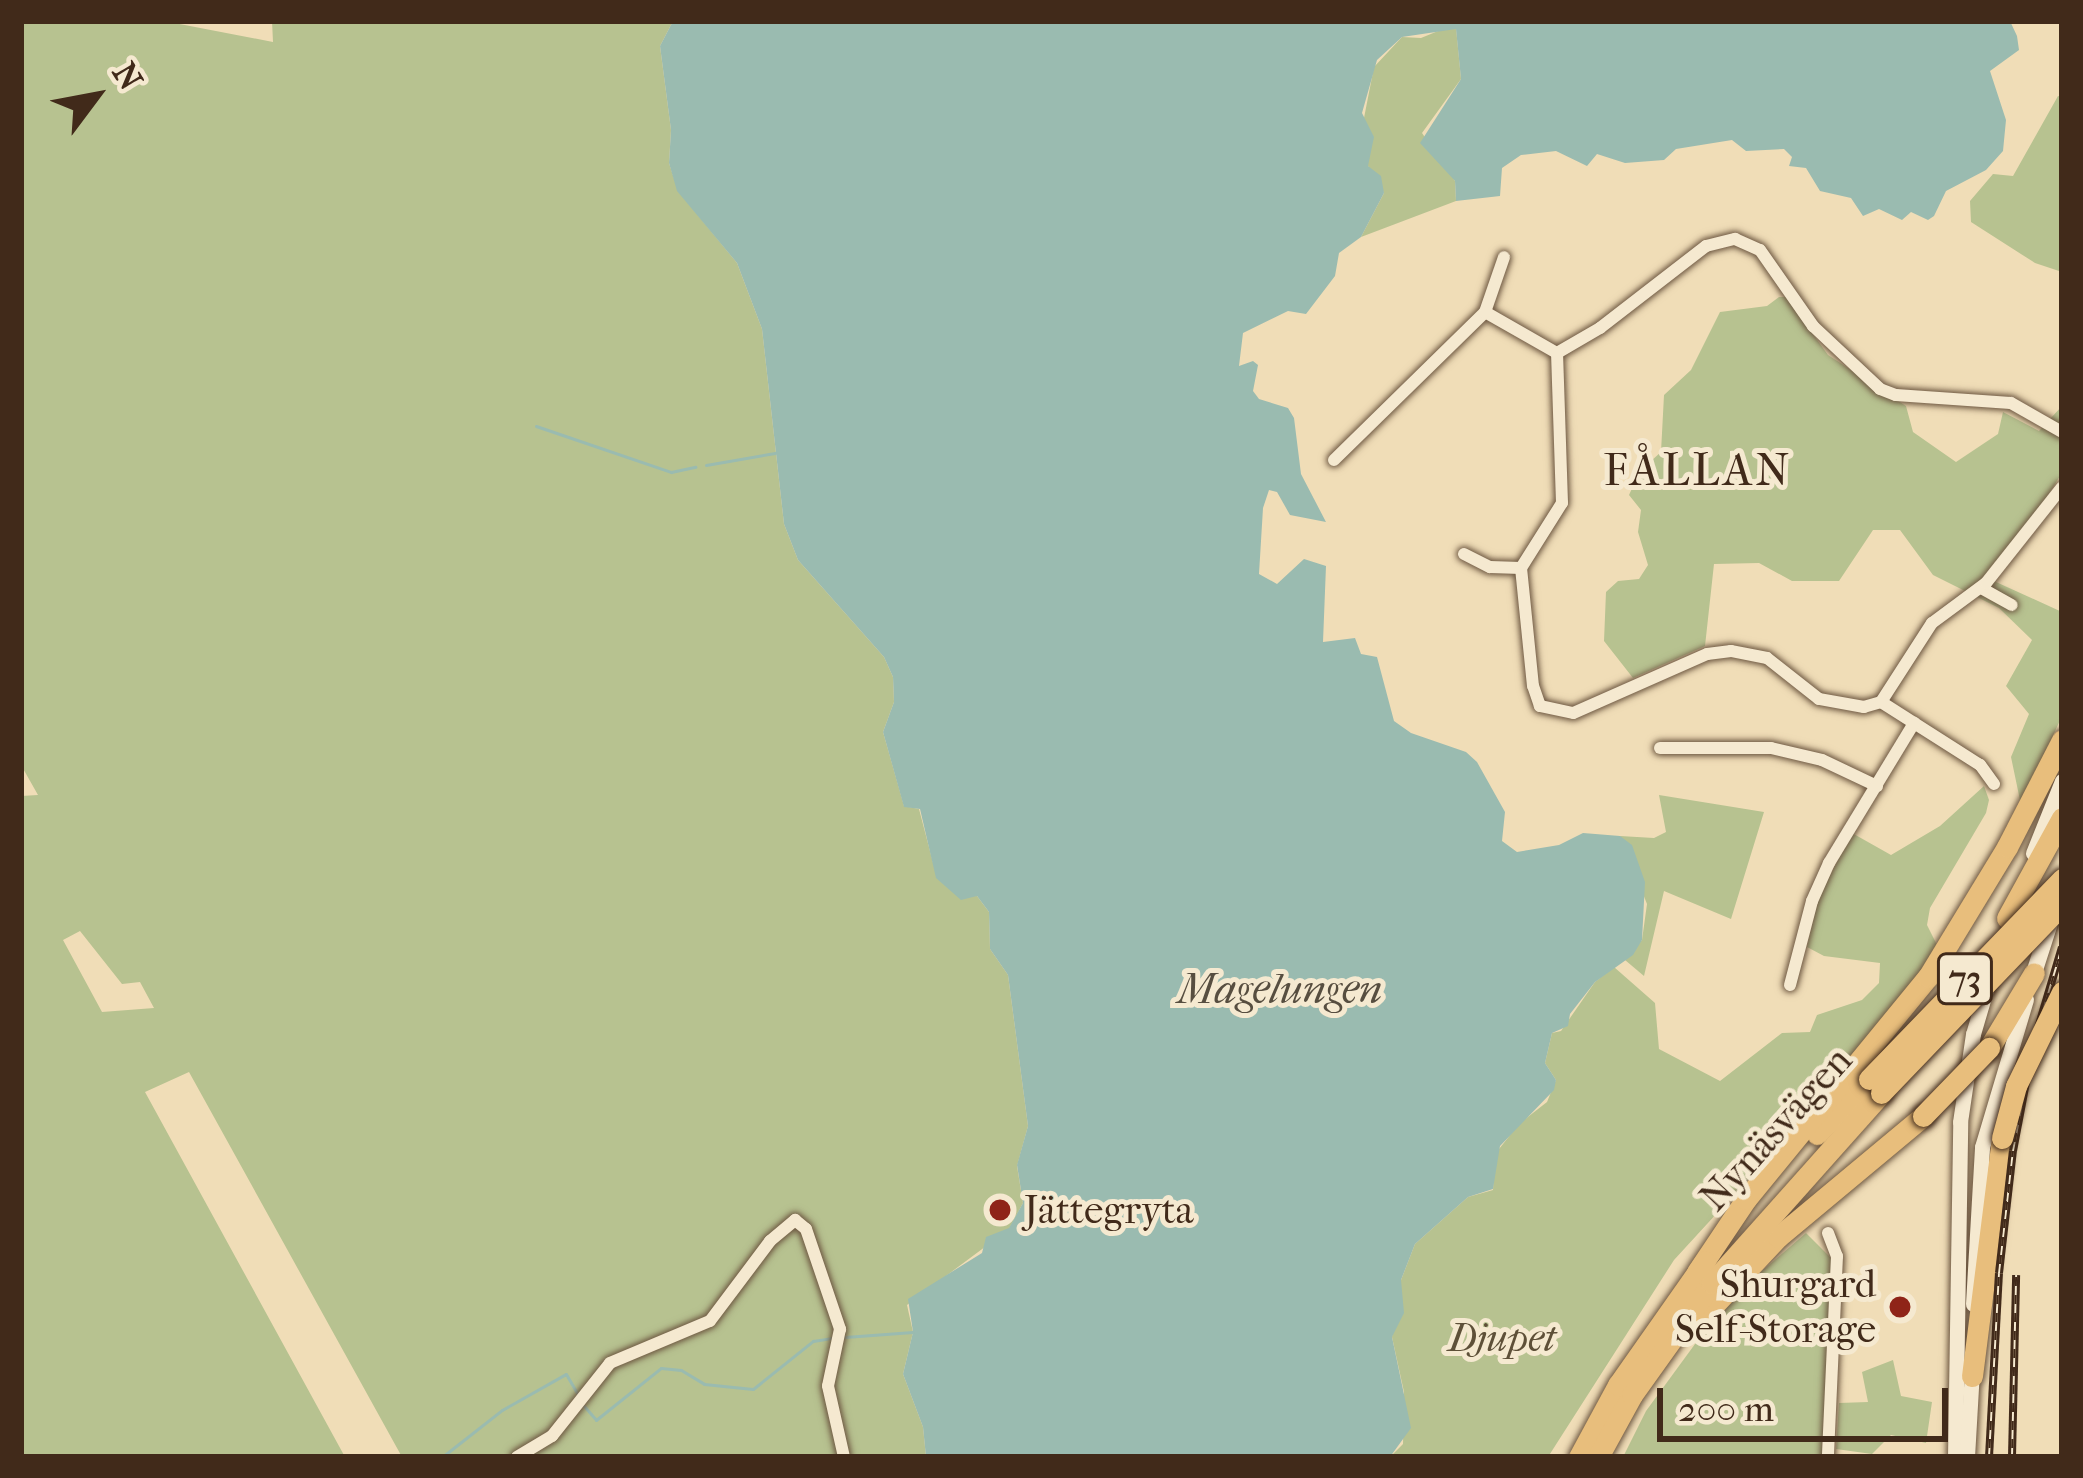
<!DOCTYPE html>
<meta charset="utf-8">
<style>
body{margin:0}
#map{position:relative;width:2083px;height:1478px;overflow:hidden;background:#f0ddb7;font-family:"IM FELL French Canon",serif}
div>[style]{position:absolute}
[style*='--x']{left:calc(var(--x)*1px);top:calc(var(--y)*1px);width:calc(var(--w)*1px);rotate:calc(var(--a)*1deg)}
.green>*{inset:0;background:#b7c290}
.water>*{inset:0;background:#9abbb0}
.stream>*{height:3px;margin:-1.5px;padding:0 1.5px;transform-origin:1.5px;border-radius:1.5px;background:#9abbb0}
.roads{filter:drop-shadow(0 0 3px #6d5741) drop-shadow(0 0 3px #6d5741)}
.minor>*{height:12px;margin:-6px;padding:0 6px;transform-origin:6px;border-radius:6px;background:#f5e9d0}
.tertiary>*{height:15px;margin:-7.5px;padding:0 7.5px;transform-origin:7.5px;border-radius:7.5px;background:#f5e9d0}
.secondary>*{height:16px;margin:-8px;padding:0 8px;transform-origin:8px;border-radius:8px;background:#f5e9d0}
.motorway>*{height:21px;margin:-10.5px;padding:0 10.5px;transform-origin:10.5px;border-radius:10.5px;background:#e8be7c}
.rail>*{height:8px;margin-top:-4px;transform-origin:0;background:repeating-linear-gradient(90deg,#f5e9d0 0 9px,#412a1a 0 18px);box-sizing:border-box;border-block:3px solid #412a1a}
.bridges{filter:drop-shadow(0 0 3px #412a1a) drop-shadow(0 0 3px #412a1a)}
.motorway-bridge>*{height:21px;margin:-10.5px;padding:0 10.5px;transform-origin:10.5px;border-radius:10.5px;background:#e8be7c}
.dots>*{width:33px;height:33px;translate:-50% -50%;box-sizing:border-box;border:6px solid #f5e9d0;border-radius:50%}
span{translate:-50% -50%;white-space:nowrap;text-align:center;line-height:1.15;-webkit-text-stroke:10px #f5e9d0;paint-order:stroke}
.shield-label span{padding:3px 9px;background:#f5e9d0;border:3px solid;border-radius:9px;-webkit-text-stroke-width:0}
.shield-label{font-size:36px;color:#412a1a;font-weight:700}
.street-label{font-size:39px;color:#412a1a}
.poi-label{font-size:39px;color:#412a1a}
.left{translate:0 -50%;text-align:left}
.right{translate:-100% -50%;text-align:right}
.park-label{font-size:39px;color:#5e5038;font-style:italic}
.water-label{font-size:42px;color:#574e40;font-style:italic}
.quarter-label{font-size:45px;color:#412a1a;letter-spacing:3px}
.frame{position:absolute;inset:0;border:24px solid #412a1a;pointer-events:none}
.north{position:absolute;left:36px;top:36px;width:120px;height:120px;-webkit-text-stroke:9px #f5e9d0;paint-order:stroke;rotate:58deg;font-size:33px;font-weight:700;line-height:48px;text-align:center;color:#412a1a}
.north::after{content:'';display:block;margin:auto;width:42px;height:54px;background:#412a1a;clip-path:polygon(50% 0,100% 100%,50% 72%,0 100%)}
.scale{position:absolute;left:1657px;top:1388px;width:291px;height:54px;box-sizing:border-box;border:6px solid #412a1a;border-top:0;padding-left:15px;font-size:36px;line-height:42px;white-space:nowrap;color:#412a1a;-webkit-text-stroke:9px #f5e9d0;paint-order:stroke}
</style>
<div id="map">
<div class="green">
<div style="clip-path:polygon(evenodd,21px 21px,164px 21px,273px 42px,272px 21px,673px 21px,660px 46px,671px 130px,669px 163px,678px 191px,737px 263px,762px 329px,784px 524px,798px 560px,884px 657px,893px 677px,894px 702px,883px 732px,904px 806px,919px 809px,937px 878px,977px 896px,989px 912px,990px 949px,1008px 975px,1028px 1126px,1017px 1166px,1023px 1203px,1009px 1229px,907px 1305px,913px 1332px,903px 1374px,923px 1427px,926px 1457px,402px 1457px,189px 1072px,145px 1092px,345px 1457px,21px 1457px,21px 796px,38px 795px,21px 765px,21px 21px,80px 931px,122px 984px,140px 982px,154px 1008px,102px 1012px,63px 940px,80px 931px)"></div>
<div style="clip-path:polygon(1448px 27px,1456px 28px,1461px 79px,1422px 133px,1455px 181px,1456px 201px,1361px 237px,1384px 193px,1368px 166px,1363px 123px,1374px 67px,1402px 37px,1421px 38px)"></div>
<div style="clip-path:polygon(2058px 96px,2062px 97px,2062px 272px,2035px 263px,1971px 222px,1970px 201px,1993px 174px,2013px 176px)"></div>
<div style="clip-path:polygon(1779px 297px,1786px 297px,1828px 355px,1906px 406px,1913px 432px,1956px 462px,1998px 434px,2003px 412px,2039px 431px,2062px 406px,2062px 473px,2023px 534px,1985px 577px,2062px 612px,2062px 716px,2021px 805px,2011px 757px,2029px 714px,2006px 686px,2032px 640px,1999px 608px,1933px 575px,1900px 530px,1873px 530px,1839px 581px,1792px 581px,1759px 563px,1714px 564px,1705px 646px,1633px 678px,1604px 641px,1606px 592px,1618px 581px,1639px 579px,1648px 565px,1638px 532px,1641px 510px,1629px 495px,1640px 471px,1661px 452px,1664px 395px,1691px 370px,1720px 312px,1767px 306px)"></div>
<div style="clip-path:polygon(1984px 786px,1989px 800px,1986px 813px,1930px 908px,1927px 925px,1939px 949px,1809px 1113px,1674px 1260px,1548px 1457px,1390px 1457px,1403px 1444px,1404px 1392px,1392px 1337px,1401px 1280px,1415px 1244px,1468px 1197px,1493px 1190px,1495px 1154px,1519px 1124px,1547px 1102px,1556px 1080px,1545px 1063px,1552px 1033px,1561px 1031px,1595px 982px,1614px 967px,1655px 1003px,1659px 1049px,1720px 1081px,1782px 1033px,1810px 1032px,1817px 1015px,1862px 1000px,1879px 983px,1880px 963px,1824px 956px,1807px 947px,1818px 899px,1852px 833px,1891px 855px,1940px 826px)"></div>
<div style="clip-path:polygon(1659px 795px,1764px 812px,1731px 919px,1664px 891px,1644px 976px,1625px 960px,1642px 940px,1647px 904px,1620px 836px,1654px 838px,1666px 832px)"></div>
<div style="clip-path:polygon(1806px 1233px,1832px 1259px,1822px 1457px,1623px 1457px,1646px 1411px,1725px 1303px)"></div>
<div style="clip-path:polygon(1893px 1360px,1901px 1396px,1932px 1402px,1926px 1443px,1891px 1435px,1872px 1454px,1836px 1449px,1839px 1403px,1868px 1402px,1862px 1372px)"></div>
</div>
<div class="water">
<div style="clip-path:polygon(673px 21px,2010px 21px,2017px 36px,2019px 50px,1990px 71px,2006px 120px,2003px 151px,1986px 170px,1946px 191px,1934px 216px,1928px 220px,1911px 212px,1902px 220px,1879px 209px,1863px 216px,1851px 198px,1820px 191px,1806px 168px,1789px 166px,1792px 157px,1784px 149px,1746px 151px,1732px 140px,1676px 149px,1664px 160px,1625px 163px,1597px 154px,1587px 166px,1556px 151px,1521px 155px,1502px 168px,1500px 196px,1456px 201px,1455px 181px,1420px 143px,1461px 79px,1456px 29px,1402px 37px,1377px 60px,1362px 113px,1374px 137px,1368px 166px,1381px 176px,1384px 193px,1361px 237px,1339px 253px,1335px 276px,1306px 314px,1288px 311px,1243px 333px,1239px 366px,1253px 361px,1258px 365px,1253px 391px,1259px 399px,1288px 408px,1294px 418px,1301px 474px,1326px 522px,1290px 515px,1277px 492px,1269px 490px,1263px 508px,1259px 574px,1277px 584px,1304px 559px,1326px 566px,1323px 642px,1355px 638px,1361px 654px,1377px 657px,1394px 721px,1411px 733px,1466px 752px,1477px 762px,1505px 812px,1502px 841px,1517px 852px,1559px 845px,1583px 833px,1620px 836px,1632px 845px,1645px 882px,1642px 940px,1633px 955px,1595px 982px,1570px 1014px,1568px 1026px,1552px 1033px,1545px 1063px,1556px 1080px,1554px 1090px,1500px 1146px,1493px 1189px,1468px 1197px,1415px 1244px,1401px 1280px,1404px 1313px,1392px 1337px,1411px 1428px,1390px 1457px,926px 1457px,923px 1427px,903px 1374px,913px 1332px,908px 1299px,982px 1253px,986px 1237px,1009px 1228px,1023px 1203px,1017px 1165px,1028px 1126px,1008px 975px,990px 949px,989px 912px,977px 896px,961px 900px,936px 878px,920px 809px,904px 807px,883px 732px,894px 702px,893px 677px,884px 657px,798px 560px,784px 524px,762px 329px,737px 263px,677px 191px,669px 163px,671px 130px,660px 46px)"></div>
</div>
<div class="stream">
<div style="--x:536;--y:426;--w:143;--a:18.8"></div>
<div style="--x:671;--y:472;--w:25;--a:-12"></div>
<div style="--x:706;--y:465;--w:70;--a:-9.9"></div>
<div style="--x:845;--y:1337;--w:68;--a:-4.2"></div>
<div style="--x:584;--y:1406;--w:18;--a:49"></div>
<div style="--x:596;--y:1420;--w:83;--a:-38.7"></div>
<div style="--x:661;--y:1368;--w:20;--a:6"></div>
<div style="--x:681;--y:1370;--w:27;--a:31"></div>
<div style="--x:704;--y:1384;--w:49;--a:5.8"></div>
<div style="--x:753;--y:1389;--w:77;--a:-38.7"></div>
<div style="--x:813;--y:1341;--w:20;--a:-9"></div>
<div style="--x:442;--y:1457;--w:76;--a:-38.1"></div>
<div style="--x:502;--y:1410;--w:73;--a:-29.4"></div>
<div style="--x:566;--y:1374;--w:22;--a:60"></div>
</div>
<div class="roads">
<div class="minor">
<div style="--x:1485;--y:312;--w:83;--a:29.7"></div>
<div style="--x:1334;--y:460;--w:211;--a:-44.4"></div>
<div style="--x:1485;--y:312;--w:58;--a:-70.9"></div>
<div style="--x:1464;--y:554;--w:29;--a:27"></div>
<div style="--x:1490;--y:567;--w:31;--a:2"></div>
<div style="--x:1981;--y:588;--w:35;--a:29"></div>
<div style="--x:1881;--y:702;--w:94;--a:-57.2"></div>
<div style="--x:1932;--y:623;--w:67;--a:-36.5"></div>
<div style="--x:1986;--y:583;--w:122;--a:-51.6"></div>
<div style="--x:1660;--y:748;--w:111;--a:0"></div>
<div style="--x:1771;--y:748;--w:52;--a:13.2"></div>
<div style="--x:1822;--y:760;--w:61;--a:25.3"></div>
<div style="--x:1994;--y:784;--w:24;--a:-126"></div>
<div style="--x:1980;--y:765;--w:117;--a:-147.5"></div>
<div style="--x:1881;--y:702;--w:18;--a:164"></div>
<div style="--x:1864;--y:707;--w:46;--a:-169.9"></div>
<div style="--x:1819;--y:699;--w:66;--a:-141.7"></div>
<div style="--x:1767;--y:658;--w:37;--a:-169"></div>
<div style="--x:1731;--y:651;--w:24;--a:173"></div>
<div style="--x:1707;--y:654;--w:146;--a:156.2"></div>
<div style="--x:1573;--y:713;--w:34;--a:-168"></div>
<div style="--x:1540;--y:706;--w:21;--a:-109"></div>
<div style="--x:1533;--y:686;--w:119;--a:-95.8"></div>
<div style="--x:1521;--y:568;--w:77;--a:-57.8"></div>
<div style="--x:1562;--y:503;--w:150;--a:-91.9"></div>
<div style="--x:1557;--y:353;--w:50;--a:-30.2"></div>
<div style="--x:1600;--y:328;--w:134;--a:-37.7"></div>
<div style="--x:1706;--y:246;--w:30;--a:-14"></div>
<div style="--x:1735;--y:239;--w:27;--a:24"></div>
<div style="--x:1760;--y:250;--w:93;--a:55.1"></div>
<div style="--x:1813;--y:326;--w:92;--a:43.2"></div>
<div style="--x:1880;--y:389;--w:17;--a:21"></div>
<div style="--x:1896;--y:395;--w:115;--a:4"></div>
<div style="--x:2011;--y:403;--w:59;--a:29.6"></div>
<div style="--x:1790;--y:985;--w:87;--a:-75.3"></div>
<div style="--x:1812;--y:901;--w:42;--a:-65.9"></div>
<div style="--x:1829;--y:863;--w:164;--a:-58.7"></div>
<div style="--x:1828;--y:1233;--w:25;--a:69"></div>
<div style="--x:1837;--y:1256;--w:201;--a:92.6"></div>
<div style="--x:517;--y:1457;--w:41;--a:-31"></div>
<div style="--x:552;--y:1436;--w:93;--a:-51.5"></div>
<div style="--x:610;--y:1363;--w:108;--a:-22.8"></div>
<div style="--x:710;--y:1321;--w:100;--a:-53.1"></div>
<div style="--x:770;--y:1241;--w:33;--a:-40"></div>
<div style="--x:795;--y:1220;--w:14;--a:39"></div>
<div style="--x:806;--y:1229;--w:106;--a:71.2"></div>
<div style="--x:840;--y:1329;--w:58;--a:101.9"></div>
<div style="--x:828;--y:1386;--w:73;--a:77.3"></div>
</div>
<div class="tertiary">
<div style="--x:2033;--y:853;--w:78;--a:-68.1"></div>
<div style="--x:1973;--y:1304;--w:157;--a:-86.7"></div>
<div style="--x:1982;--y:1147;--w:154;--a:-73.4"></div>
<div style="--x:1955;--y:1457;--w:335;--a:-89.1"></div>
<div style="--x:1960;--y:1122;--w:89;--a:-81.6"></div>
<div style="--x:1973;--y:1034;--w:53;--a:-73.6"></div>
<div style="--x:1967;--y:1457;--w:87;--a:-86.7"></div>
</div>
<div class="secondary">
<div style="--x:2034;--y:973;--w:59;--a:-72.2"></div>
</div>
<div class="motorway">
<div style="--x:2007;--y:918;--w:114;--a:-61.2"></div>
<div style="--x:1989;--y:1048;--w:87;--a:-59"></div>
<div style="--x:1817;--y:1134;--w:76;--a:-46.6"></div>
<div style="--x:1697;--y:1272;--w:88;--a:-56.1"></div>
<div style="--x:1746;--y:1199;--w:287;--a:-50.7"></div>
<div style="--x:1928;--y:977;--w:152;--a:-58.7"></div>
<div style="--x:2007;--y:847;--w:120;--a:-62.8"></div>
<div style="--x:1696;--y:1324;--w:120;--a:-46.7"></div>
<div style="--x:1778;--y:1237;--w:189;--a:-39.8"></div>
<div style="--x:1972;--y:1376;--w:240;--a:-82.8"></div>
<div style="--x:1579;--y:1457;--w:82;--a:-61.6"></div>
<div style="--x:1618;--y:1385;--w:151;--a:-54.9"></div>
<div style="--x:1598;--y:1457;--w:71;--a:-61.3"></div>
<div style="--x:1632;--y:1395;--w:138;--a:-54.5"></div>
<div style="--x:1712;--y:1283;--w:254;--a:-48.3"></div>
</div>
</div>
<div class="rail">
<div style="--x:1989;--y:1457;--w:184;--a:-86.9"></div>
<div style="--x:1999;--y:1273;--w:123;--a:-83.5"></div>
<div style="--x:2013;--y:1151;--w:108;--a:-79.3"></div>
<div style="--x:2033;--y:1045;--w:102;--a:-73.5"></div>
<div style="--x:2012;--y:1457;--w:182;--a:-88.7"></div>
</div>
<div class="bridges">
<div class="motorway-bridge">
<div style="--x:1869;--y:1079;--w:278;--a:-46"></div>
<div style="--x:1881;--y:1093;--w:262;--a:-46.2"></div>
<div style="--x:1923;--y:1116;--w:95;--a:-45.9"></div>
<div style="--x:2002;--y:1138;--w:54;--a:-74.9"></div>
<div style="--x:2016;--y:1086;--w:105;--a:-63.9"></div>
</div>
</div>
<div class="dots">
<div style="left:1000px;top:1210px;background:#8f2418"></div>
<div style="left:1900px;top:1307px;background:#8f2418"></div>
</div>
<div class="shield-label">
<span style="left:1965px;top:979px">73</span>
</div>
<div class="street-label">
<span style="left:1776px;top:1129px;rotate:-48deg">Nynäsvägen</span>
</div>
<div class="poi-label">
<span class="left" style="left:1024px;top:1210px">Jättegryta</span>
<span class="right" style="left:1876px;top:1307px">Shurgard<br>Self-Storage</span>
</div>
<div class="park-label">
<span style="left:1502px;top:1338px">Djupet</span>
</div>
<div class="water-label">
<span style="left:1280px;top:990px">Magelungen</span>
</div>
<div class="quarter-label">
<span style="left:1698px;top:471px">FÅLLAN</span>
</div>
<div class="frame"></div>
<div class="north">N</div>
<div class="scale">200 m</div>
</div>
